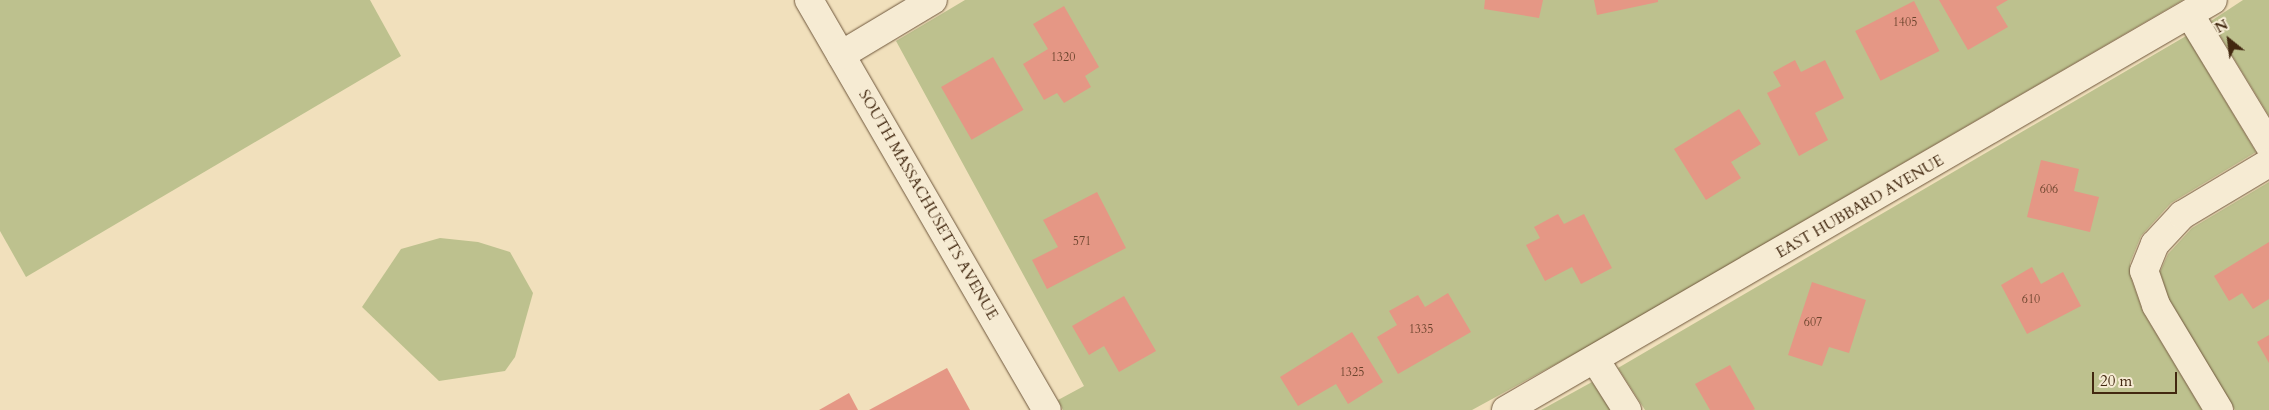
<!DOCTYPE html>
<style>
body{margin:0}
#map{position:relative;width:2269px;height:410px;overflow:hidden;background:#f1e0bc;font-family:Cardo,serif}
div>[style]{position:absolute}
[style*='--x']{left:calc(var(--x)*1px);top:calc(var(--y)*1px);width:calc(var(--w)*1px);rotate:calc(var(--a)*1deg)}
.green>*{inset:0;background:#bdc18e}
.building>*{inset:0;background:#e59785;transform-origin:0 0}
.roads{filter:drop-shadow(0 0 1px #6e563b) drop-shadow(0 0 1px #6e563b)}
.minor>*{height:28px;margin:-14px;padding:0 14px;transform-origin:14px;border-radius:14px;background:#f6ebd3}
span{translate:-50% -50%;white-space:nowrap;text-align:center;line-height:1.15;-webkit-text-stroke:5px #f6ebd3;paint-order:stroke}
.number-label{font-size:12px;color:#6b442d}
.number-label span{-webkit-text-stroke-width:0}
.street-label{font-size:15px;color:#422810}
.north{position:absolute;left:2204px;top:15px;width:50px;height:50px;-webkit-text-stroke:4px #f6ebd3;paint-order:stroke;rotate:331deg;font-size:14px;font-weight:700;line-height:20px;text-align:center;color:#422810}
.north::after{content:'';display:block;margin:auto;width:18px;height:22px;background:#422810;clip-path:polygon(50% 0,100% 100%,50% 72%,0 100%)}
.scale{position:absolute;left:2092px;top:372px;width:85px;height:22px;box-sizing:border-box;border:2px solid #422810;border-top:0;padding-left:6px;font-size:15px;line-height:18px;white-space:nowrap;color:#422810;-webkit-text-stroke:4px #f6ebd3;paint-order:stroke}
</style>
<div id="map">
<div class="green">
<div style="clip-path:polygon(0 0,370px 0,401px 56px,26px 277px,0 231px)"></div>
<div style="clip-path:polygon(965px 0,2183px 0,1587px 347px,1472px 410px,1063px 410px,1058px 400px,1084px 386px,896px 41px)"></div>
<div style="clip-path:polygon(2243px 0,2269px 0,2269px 116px,2211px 21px)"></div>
<div style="clip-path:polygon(2186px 36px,2256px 152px,2171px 203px,2141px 236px,2130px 263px,2130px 275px,2143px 312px,2202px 410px,1645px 410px,1618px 368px)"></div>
<div style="clip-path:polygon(2269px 182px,2269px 410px,2235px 410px,2169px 299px,2160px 272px,2168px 254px,2192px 228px)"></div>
<div style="clip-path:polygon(440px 238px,478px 242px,510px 252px,533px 293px,515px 357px,505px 371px,439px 381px,362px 307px,401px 249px)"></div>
<div style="clip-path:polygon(1592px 382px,1610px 410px,1541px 410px)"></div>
</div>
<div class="building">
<div style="clip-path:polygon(1485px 0,1543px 0,1539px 18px,1484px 9px)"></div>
<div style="clip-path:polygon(1594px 0,1658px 0,1658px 2px,1597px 15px)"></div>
<div style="clip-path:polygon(1939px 0,2008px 0,1996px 7px,2008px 27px,1968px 50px)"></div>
<div style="left:1914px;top:1px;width:56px;height:66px;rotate:63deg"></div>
<div style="clip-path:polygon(1064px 6px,1099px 67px,1085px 76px,1091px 87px,1064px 103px,1057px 93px,1044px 100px,1023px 64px,1048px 49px,1033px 24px)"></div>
<div style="left:993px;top:57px;width:61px;height:60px;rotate:60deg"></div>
<div style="clip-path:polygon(1795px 60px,1801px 72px,1825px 60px,1844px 98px,1815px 113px,1828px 140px,1799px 156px,1767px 93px,1781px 86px,1773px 72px)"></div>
<div style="clip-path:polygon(1739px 109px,1761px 144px,1731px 162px,1741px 178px,1706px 200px,1674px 149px)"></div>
<div style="clip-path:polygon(2041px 160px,2079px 169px,2074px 191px,2099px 197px,2090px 232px,2027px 217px)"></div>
<div style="clip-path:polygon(1097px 192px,1126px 248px,1047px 289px,1032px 260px,1058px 247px,1043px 220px)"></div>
<div style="clip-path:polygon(1558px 214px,1564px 224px,1584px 214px,1612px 268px,1581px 284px,1572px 267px,1545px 281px,1526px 245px,1540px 238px,1534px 227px)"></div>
<div style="clip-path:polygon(2269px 242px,2269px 299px,2253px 309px,2242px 293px,2229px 301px,2214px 276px)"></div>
<div style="clip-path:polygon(2032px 267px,2041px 284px,2063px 272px,2081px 306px,2027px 334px,2001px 285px)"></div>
<div style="clip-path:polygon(1812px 282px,1866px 300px,1849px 353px,1829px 347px,1822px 366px,1788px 355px)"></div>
<div style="clip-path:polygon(1448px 293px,1471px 332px,1398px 374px,1377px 337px,1397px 325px,1389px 311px,1418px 295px,1425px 307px)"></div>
<div style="clip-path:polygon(1124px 296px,1156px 351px,1119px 372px,1104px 346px,1089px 355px,1072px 326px)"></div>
<div style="clip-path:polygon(1352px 332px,1383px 382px,1348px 404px,1336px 384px,1298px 406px,1280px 377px)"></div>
<div style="clip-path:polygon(2269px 335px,2269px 363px,2257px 342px)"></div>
<div style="clip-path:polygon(1730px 365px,1755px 409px,1753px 410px,1710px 410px,1695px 384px)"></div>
<div style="clip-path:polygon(947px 368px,970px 410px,869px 410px)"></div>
<div style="clip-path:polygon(849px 393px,858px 410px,819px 410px)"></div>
</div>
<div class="roads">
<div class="minor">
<div style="--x:809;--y:0;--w:474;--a:59.9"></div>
<div style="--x:2190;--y:15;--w:152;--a:58.7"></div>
<div style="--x:841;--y:55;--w:107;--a:-30.9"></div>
<div style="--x:1596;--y:361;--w:58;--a:57.7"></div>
<div style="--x:1506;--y:410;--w:817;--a:-30.11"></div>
<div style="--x:2219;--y:410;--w:122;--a:-121"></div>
<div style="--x:2156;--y:305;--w:36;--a:-109"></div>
<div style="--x:2144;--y:271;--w:29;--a:-68"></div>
<div style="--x:2155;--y:244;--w:40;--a:-47"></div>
<div style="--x:2182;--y:215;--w:101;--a:-30.9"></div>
</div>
</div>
<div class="number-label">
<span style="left:1905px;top:23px">1405</span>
<span style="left:1063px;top:58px">1320</span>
<span style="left:2049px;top:190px">606</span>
<span style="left:1082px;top:242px">571</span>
<span style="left:2031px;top:300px">610</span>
<span style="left:1813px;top:323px">607</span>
<span style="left:1421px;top:330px">1335</span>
<span style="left:1352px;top:373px">1325</span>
</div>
<div class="street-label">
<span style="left:928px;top:205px;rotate:60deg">SOUTH MASSACHUSETTS AVENUE</span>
<span style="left:1860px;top:207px;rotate:-30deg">EAST HUBBARD AVENUE</span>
</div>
<div class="north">N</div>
<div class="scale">20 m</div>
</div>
